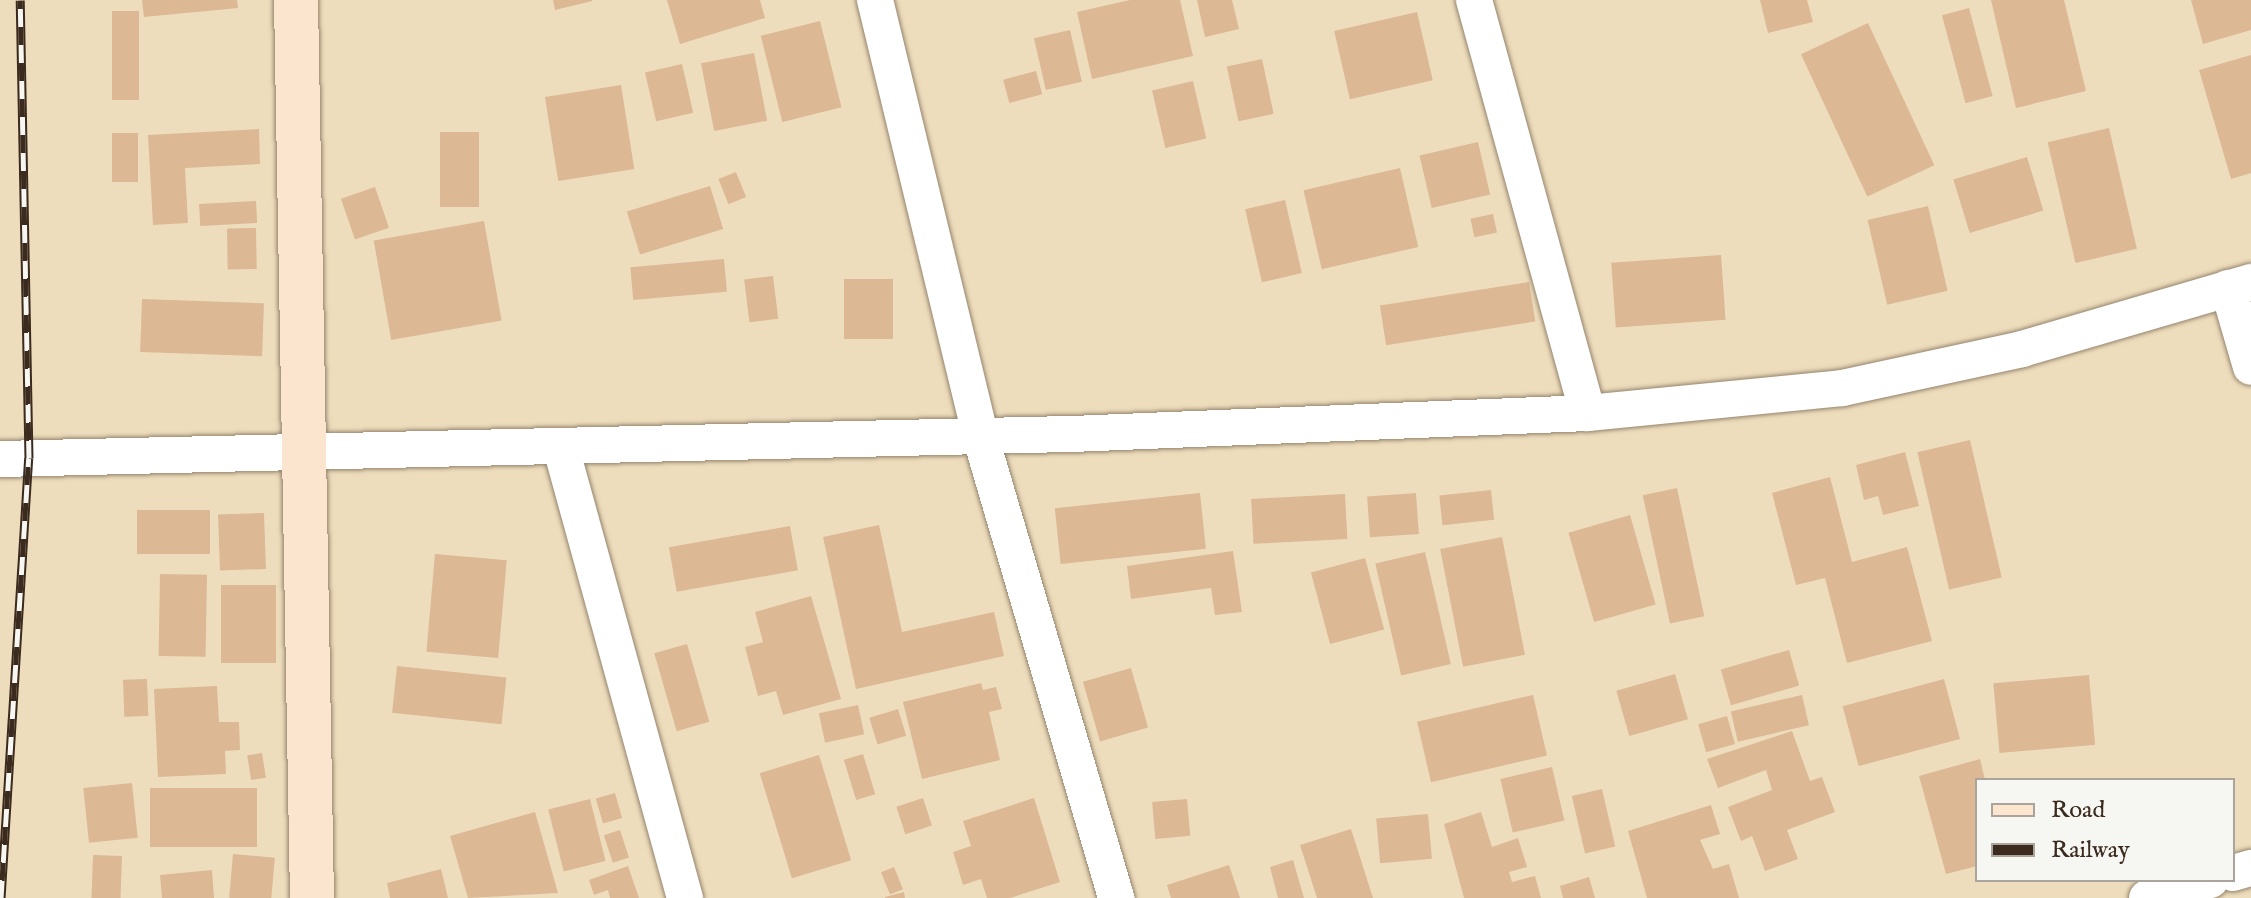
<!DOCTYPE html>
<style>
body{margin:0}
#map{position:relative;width:2251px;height:898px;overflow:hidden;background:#eeddbc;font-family:"IM FELL English",serif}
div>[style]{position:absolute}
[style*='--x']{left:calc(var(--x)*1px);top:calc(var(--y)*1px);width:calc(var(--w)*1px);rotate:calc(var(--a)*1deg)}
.building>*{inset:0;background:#dcb895;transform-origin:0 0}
.roads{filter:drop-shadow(0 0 2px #94846d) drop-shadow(0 0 2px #94846d)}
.street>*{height:36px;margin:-18px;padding:0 18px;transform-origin:18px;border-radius:18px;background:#fff}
.secondary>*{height:44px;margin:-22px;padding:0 22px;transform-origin:22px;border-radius:22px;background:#fbe5cf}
.rail>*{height:9px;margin-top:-4.5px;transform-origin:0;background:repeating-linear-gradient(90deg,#f6f6f2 0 18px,#3b2a1e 0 36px);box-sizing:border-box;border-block:2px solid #3b2a1e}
span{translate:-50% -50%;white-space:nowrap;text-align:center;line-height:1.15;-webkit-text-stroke:7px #f6f6f2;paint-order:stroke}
.legend{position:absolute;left:1975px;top:778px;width:260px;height:104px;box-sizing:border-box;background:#f6f6f2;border:2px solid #aba49d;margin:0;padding:10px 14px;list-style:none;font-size:24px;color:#3b2a1e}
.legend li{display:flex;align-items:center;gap:16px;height:40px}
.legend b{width:40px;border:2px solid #aba49d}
</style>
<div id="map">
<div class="building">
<div style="clip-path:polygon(142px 0,237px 0,238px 8px,144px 17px)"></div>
<div style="clip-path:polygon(553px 0,592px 0,592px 1px,555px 10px)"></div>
<div style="clip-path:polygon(667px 0,760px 0,765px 18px,680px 44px)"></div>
<div style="clip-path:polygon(1130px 0,1180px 0,1193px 56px,1092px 79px,1077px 12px)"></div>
<div style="clip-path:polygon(1197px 0,1232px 0,1239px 29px,1205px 37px)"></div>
<div style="clip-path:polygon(1760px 0,1807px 0,1813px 22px,1768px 33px)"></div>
<div style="clip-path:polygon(1991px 0,2064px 0,2086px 91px,2016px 108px)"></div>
<div style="clip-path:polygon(2191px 0,2251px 0,2251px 30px,2203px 44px)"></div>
<div style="left:1969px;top:8px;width:91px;height:28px;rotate:75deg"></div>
<div style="left:112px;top:11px;width:27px;height:89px"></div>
<div style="left:1417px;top:12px;width:70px;height:85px;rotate:77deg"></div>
<div style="left:820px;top:21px;width:89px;height:61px;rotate:76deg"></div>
<div style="left:1868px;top:23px;width:157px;height:74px;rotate:65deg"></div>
<div style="left:1070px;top:30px;width:53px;height:37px;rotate:77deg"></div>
<div style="left:754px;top:53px;width:69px;height:54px;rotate:79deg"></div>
<div style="clip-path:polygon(2251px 55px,2251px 173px,2231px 179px,2199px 70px)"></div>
<div style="left:1262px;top:59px;width:56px;height:36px;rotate:78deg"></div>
<div style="left:682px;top:64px;width:50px;height:38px;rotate:77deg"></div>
<div style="left:1036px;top:71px;width:24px;height:34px;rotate:75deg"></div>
<div style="left:1193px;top:81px;width:59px;height:42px;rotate:77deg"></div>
<div style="left:621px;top:85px;width:85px;height:77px;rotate:81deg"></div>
<div style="left:2109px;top:128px;width:124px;height:63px;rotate:77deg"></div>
<div style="clip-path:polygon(259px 129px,260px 164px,185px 168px,188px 223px,153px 225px,148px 135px)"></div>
<div style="left:440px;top:132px;width:39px;height:75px"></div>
<div style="left:112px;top:133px;width:26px;height:49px"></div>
<div style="left:1478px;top:142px;width:54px;height:60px;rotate:77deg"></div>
<div style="left:2027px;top:157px;width:56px;height:77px;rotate:73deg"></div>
<div style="left:1400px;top:168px;width:81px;height:99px;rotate:77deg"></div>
<div style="left:736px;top:172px;width:27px;height:19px;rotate:68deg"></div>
<div style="left:710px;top:186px;width:45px;height:87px;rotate:73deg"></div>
<div style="left:375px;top:187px;width:43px;height:36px;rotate:71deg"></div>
<div style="left:1285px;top:200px;width:75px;height:41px;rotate:77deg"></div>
<div style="left:256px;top:201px;width:22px;height:57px;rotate:87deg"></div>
<div style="left:1928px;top:206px;width:87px;height:62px;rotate:77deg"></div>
<div style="left:1493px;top:214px;width:19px;height:23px;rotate:78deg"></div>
<div style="left:484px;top:221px;width:101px;height:112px;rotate:80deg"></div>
<div style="left:256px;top:228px;width:41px;height:29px;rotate:89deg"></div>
<div style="left:1721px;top:255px;width:65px;height:110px;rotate:86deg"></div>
<div style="left:724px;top:259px;width:33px;height:94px;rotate:85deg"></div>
<div style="left:773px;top:276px;width:43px;height:29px;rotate:83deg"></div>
<div style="left:844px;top:279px;width:49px;height:60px"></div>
<div style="left:1529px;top:282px;width:40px;height:151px;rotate:81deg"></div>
<div style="left:142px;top:299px;width:122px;height:53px;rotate:2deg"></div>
<div style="left:1970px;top:440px;width:141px;height:54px;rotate:77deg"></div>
<div style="clip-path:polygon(1905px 452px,1919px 506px,1883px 515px,1878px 496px,1864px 500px,1856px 465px)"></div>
<div style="clip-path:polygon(1830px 477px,1852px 562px,1907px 547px,1932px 641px,1847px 663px,1825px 578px,1796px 585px,1772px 493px)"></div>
<div style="left:1677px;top:488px;width:131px;height:35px;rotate:78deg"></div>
<div style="left:1491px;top:490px;width:30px;height:52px;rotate:84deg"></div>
<div style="left:1200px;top:493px;width:56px;height:146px;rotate:84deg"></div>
<div style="left:1416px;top:493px;width:41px;height:49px;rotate:86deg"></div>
<div style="left:1345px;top:494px;width:45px;height:94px;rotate:87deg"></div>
<div style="left:137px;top:510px;width:73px;height:44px"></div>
<div style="left:264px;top:513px;width:56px;height:46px;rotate:88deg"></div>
<div style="left:1630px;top:515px;width:93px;height:64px;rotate:74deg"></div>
<div style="clip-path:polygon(879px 525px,902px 632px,994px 612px,1004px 656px,856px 689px,823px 537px)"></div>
<div style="left:790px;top:526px;width:45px;height:123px;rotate:80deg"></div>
<div style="left:1502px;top:537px;width:120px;height:63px;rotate:79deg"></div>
<div style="clip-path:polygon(1233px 551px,1242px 612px,1215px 615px,1211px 588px,1131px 599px,1127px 566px)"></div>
<div style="left:1425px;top:552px;width:115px;height:51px;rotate:77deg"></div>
<div style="left:435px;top:554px;width:72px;height:98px;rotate:5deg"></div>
<div style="left:1365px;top:558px;width:74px;height:56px;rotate:75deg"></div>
<div style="left:160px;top:574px;width:47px;height:82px;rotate:1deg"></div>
<div style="left:221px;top:585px;width:55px;height:78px"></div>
<div style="clip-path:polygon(811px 596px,841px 699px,783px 715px,776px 691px,758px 696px,745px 647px,763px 642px,755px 612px)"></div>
<div style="left:687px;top:644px;width:81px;height:34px;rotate:74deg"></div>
<div style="left:1789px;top:650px;width:37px;height:71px;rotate:74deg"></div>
<div style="left:397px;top:666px;width:110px;height:47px;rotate:6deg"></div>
<div style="left:1131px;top:668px;width:62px;height:50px;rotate:74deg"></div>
<div style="left:1675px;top:674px;width:47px;height:61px;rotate:74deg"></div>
<div style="left:2089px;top:675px;width:70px;height:96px;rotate:85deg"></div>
<div style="left:147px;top:679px;width:37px;height:24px;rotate:88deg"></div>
<div style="left:1944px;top:679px;width:62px;height:105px;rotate:75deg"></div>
<div style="clip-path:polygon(981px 683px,983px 690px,996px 687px,1002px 709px,989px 712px,1000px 760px,922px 779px,903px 702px)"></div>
<div style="clip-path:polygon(217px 686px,219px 722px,239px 722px,240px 750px,225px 751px,226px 774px,158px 777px,154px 689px)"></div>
<div style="left:1533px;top:695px;width:62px;height:119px;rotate:77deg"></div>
<div style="left:1802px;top:695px;width:31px;height:73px;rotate:77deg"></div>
<div style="left:858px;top:705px;width:30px;height:40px;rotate:78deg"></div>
<div style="left:898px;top:709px;width:28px;height:30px;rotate:73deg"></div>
<div style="left:1727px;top:716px;width:29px;height:30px;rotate:74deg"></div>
<div style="clip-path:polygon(1792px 731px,1810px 781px,1822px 777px,1835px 812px,1787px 830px,1798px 859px,1765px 871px,1752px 836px,1741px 841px,1728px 807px,1772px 790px,1766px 770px,1718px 788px,1707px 759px)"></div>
<div style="left:262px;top:753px;width:25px;height:15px;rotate:81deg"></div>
<div style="left:863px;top:754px;width:42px;height:20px;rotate:73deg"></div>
<div style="left:819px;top:755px;width:110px;height:62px;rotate:73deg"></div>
<div style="clip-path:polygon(1980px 759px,1985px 780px,1977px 780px,1977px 866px,1946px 874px,1919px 776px)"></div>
<div style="left:1552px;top:767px;width:55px;height:53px;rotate:77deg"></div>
<div style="left:132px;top:783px;width:55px;height:49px;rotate:84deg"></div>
<div style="left:257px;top:788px;width:59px;height:107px;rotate:90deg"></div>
<div style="left:1602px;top:789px;width:59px;height:31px;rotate:77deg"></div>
<div style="left:615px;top:793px;width:26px;height:20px;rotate:74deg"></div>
<div style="left:923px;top:798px;width:29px;height:28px;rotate:72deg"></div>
<div style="clip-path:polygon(1034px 798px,1060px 882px,1010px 898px,987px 898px,981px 879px,963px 885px,953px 852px,971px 846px,963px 821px)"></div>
<div style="left:590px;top:799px;width:64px;height:43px;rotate:76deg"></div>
<div style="left:1187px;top:799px;width:37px;height:35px;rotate:85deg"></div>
<div style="clip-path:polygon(1711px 805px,1720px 834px,1700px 840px,1713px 869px,1729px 864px,1739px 898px,1647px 898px,1628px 831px)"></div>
<div style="clip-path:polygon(535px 812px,558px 893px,468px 898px,450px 836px)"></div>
<div style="clip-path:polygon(1481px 812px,1492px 847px,1518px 838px,1527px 867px,1509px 872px,1512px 882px,1535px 876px,1541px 898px,1464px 898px,1444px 824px)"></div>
<div style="left:1428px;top:814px;width:45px;height:52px;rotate:85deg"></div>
<div style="clip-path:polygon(1351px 829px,1373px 898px,1317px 898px,1300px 845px)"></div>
<div style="left:620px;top:830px;width:29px;height:17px;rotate:72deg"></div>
<div style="left:233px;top:854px;width:42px;height:44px;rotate:5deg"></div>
<div style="left:93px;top:855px;width:29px;height:43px;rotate:2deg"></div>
<div style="clip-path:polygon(1293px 860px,1304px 898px,1278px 898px,1270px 867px)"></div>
<div style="clip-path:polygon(1229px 865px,1240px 898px,1171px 898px,1167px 885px)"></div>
<div style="clip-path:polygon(628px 866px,639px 898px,610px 898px,608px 890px,594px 895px,589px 880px)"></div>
<div style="left:894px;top:867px;width:24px;height:14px;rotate:68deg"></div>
<div style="clip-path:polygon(441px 869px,448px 898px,390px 898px,387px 883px)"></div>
<div style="clip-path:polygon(212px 870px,214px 898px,162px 898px,160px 875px)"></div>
<div style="clip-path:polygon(1589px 877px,1595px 898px,1563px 898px,1560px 886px)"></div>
<div style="clip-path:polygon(904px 892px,905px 898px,885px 898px,885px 897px)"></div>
</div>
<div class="roads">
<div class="street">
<div style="--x:875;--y:0;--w:447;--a:76.4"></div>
<div style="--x:980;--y:435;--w:483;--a:73.6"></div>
<div style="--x:1474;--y:0;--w:428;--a:74.6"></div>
<div style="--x:2228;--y:288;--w:82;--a:73.8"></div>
<div style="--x:561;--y:448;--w:467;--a:74.6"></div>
<div style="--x:0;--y:459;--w:1072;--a:-1.34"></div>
<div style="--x:1072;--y:434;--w:516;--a:-2.33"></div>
<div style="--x:1588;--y:413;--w:255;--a:-5.6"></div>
<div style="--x:1842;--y:388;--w:184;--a:-12.2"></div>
<div style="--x:2022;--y:349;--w:239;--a:-16.3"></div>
<div style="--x:2233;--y:873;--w:19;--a:-16"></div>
<div style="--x:2147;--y:898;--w:66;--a:-15.9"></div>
</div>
<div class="secondary">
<div style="--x:296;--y:0;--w:898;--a:88.98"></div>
</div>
</div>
<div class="rail">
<div style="--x:1;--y:898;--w:441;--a:-86.4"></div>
<div style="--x:29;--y:458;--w:458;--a:-91.1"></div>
</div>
<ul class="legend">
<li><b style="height:10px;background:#fbe5cf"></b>Road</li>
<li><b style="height:10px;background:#3b2a1e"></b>Railway</li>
</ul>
</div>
